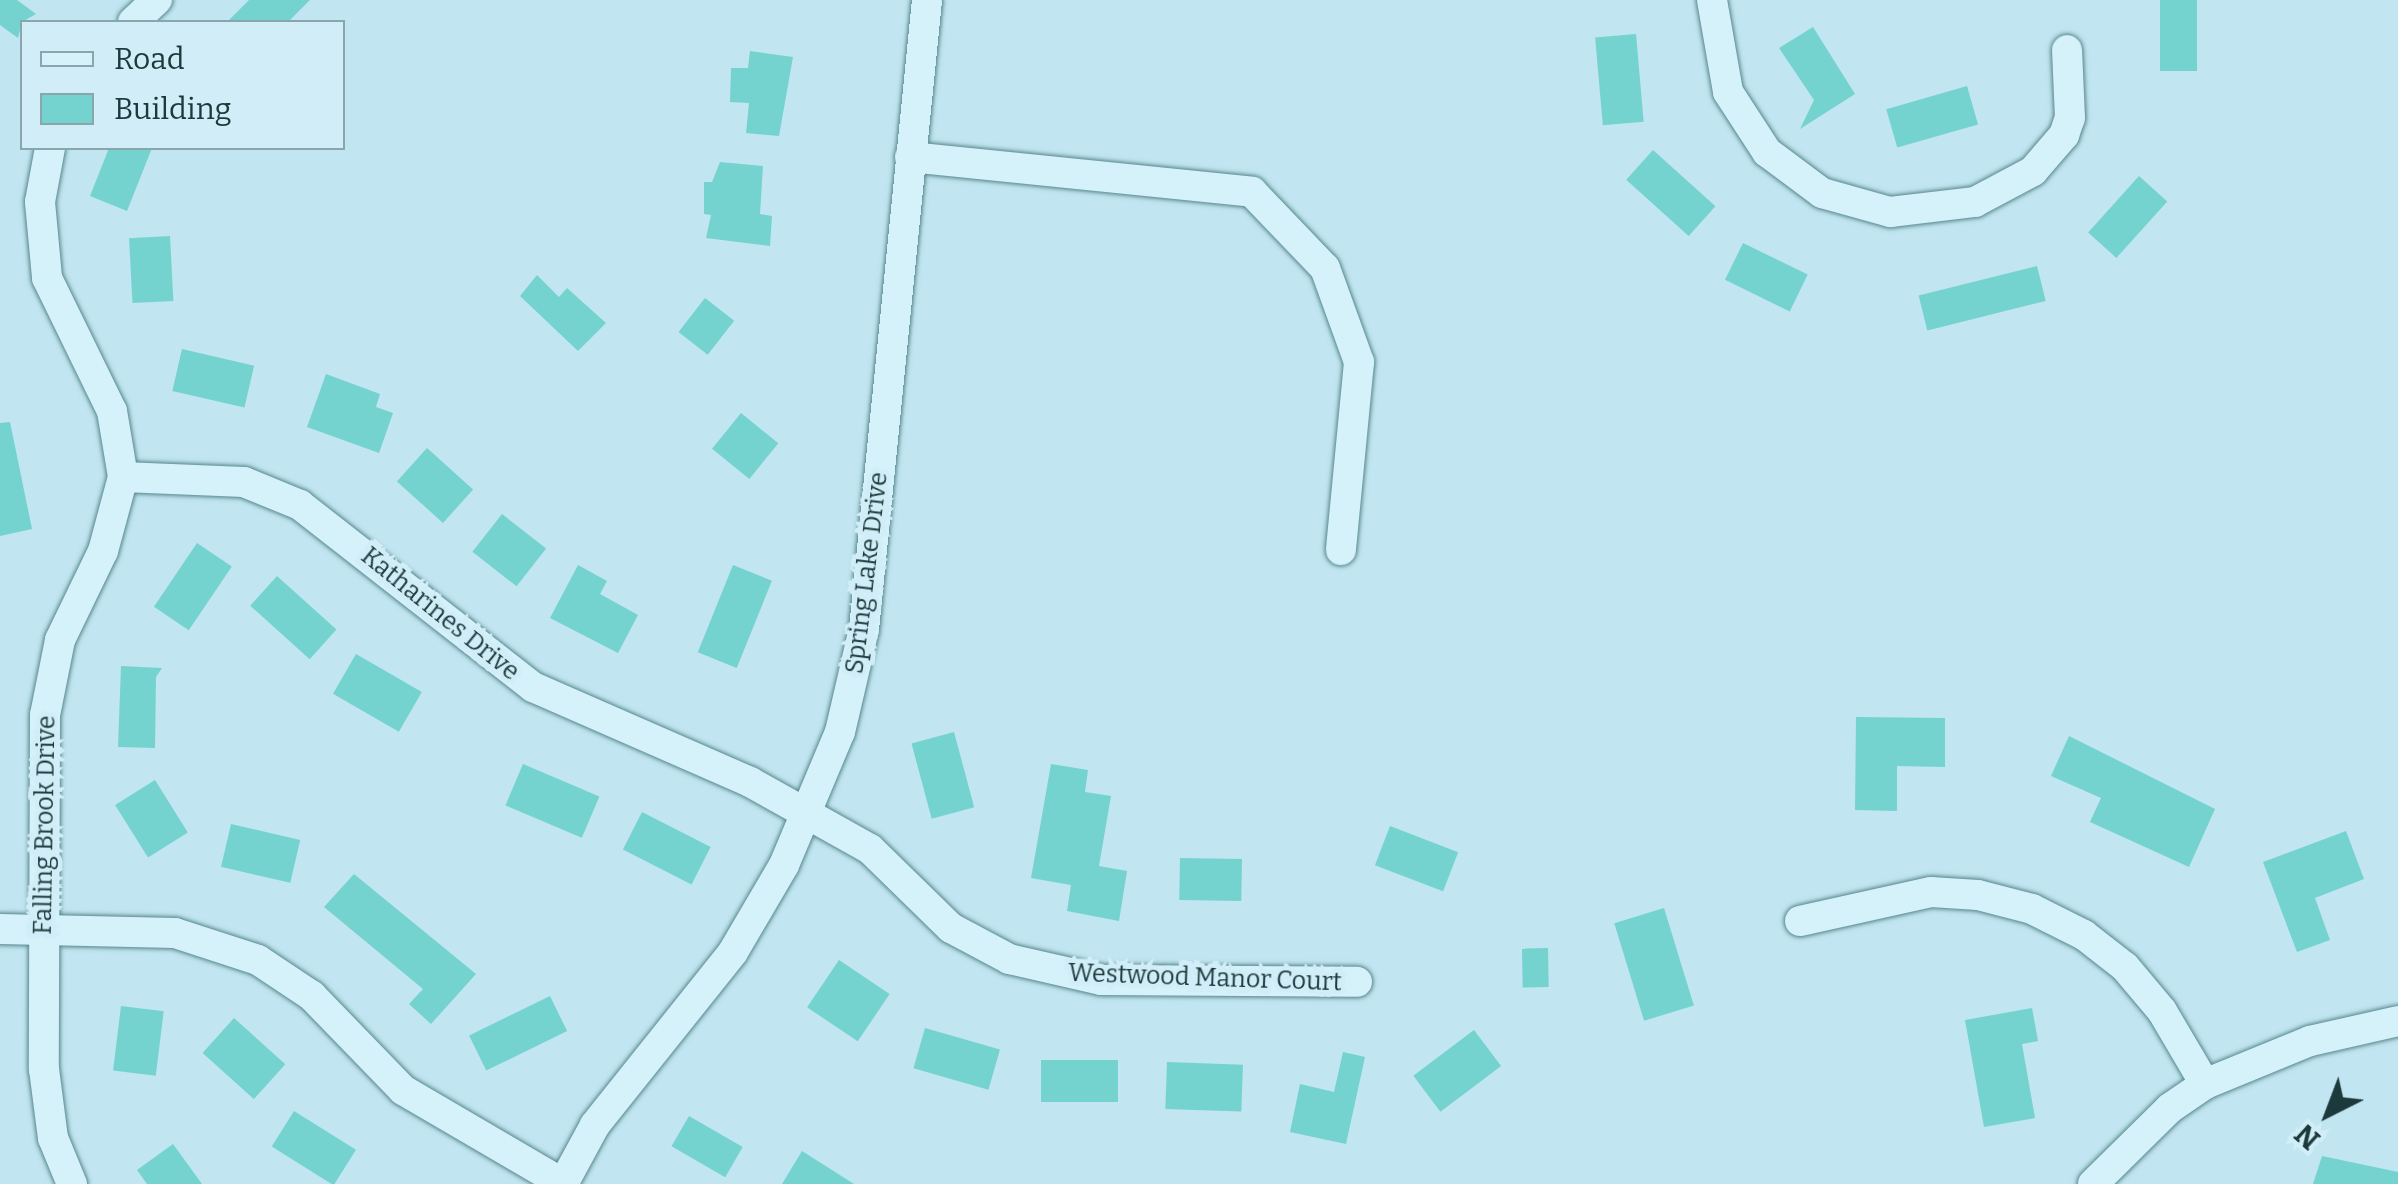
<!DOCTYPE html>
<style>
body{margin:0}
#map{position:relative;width:2398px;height:1184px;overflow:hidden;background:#c1e5f1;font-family:Bitter,serif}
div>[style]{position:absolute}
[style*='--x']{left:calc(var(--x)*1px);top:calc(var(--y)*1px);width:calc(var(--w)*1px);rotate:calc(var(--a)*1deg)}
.building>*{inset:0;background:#74d3cf;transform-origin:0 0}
.roads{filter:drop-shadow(0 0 2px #57888c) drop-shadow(0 0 2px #57888c)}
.minor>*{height:30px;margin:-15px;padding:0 15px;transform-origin:15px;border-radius:15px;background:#d5f2fb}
span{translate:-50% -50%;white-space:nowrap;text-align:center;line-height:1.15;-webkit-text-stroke:9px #d1eef8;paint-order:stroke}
.street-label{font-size:25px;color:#1c3a3b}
.legend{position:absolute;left:20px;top:20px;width:325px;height:130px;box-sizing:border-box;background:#d1eef8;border:2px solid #89a6ac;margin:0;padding:12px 18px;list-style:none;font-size:30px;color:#1c3a3b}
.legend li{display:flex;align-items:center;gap:20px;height:50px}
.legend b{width:50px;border:2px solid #89a6ac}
.north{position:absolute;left:2278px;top:1064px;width:100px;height:100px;-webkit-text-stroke:8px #d1eef8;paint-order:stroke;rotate:222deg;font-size:28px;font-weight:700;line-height:40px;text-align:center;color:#1c3a3b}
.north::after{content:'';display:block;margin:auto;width:35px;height:45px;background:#1c3a3b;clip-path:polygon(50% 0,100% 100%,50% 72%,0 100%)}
</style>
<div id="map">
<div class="building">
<div style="clip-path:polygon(0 0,17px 0,36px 14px,22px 22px,18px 38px,0 25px)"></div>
<div style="clip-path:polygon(249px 0,310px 0,288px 22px,227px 22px)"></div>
<div style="left:2160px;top:0;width:37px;height:71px"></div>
<div style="clip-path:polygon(1813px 27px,1855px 94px,1800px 129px,1814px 100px,1779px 48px)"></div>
<div style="left:1636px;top:34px;width:88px;height:41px;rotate:85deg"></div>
<div style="clip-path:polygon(750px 51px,793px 57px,779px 136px,746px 133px,749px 103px,730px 102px,731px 68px,748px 68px)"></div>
<div style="left:1967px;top:86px;width:40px;height:84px;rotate:74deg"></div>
<div style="clip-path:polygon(109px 148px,152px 148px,127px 211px,90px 196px)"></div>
<div style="left:1653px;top:150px;width:84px;height:40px;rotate:42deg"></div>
<div style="clip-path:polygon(720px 162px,763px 166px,760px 214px,772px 216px,770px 246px,706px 238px,711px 215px,704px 214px,704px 182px,712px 182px)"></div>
<div style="left:2139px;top:176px;width:38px;height:76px;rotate:42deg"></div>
<div style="left:170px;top:236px;width:65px;height:41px;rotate:87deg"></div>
<div style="left:1743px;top:243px;width:72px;height:41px;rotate:26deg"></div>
<div style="left:2037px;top:266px;width:36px;height:122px;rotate:76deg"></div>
<div style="clip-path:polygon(537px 275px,559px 297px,567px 288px,606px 323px,578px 351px,520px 296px)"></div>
<div style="left:705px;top:298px;width:37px;height:43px;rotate:38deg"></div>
<div style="left:182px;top:349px;width:74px;height:43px;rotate:13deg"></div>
<div style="clip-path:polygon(326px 374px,380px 394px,376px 407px,393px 413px,379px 453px,307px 427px)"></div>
<div style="left:741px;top:413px;width:48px;height:46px;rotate:39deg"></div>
<div style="clip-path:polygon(10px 422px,32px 529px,0 536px,0 423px)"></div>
<div style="left:427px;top:448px;width:62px;height:45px;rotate:42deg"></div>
<div style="left:502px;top:514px;width:56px;height:48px;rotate:38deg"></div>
<div style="left:197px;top:543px;width:42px;height:77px;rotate:34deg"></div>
<div style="clip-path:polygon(578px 565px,607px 581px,600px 594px,638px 615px,618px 653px,550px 618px)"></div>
<div style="left:733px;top:565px;width:42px;height:94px;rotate:22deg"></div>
<div style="left:277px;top:576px;width:80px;height:40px;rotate:42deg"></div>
<div style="left:356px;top:654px;width:76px;height:46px;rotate:30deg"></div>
<div style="clip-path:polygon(121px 666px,162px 668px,156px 677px,155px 748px,118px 747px)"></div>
<div style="clip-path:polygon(1856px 717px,1945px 718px,1945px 767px,1897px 766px,1897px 811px,1855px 810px)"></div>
<div style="left:954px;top:732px;width:78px;height:44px;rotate:75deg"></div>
<div style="clip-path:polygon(2069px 736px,2215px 809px,2189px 867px,2090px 822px,2101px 798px,2051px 776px)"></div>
<div style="left:523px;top:764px;width:83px;height:45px;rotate:23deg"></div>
<div style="clip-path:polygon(1051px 764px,1088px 770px,1085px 792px,1111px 796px,1099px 866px,1127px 871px,1119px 921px,1067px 911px,1071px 885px,1031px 878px)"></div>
<div style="left:155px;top:780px;width:62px;height:47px;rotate:58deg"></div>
<div style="left:642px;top:812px;width:77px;height:42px;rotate:27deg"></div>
<div style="left:231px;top:824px;width:71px;height:44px;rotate:13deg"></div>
<div style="left:1390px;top:826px;width:73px;height:42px;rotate:21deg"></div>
<div style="clip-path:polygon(2346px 831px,2364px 879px,2315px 898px,2330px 940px,2297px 952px,2263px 862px)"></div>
<div style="left:1180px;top:858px;width:62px;height:42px;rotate:1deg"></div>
<div style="clip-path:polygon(354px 874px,476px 974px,431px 1024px,409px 1004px,423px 989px,324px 907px)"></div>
<div style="left:1664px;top:908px;width:102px;height:52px;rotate:73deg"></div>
<div style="left:1548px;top:948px;width:39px;height:26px;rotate:89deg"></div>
<div style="left:839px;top:960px;width:61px;height:57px;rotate:34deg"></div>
<div style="left:550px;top:996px;width:39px;height:90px;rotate:64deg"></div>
<div style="left:121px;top:1006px;width:43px;height:65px;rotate:7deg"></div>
<div style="clip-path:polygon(2032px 1008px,2038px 1041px,2022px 1044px,2035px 1118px,1984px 1127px,1965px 1020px)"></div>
<div style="left:234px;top:1018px;width:69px;height:47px;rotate:42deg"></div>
<div style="left:925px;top:1028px;width:78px;height:42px;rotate:16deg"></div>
<div style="left:1474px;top:1030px;width:45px;height:76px;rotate:53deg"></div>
<div style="clip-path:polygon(1343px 1052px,1365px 1057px,1346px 1144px,1290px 1132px,1300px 1084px,1334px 1092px)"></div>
<div style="left:1041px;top:1060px;width:77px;height:42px"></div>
<div style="left:1167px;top:1062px;width:76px;height:47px;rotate:2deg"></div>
<div style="left:294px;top:1111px;width:73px;height:42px;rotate:32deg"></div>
<div style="left:689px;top:1116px;width:62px;height:35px;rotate:30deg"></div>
<div style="clip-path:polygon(173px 1144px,202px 1184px,147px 1184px,137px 1170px)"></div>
<div style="clip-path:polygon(802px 1151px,854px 1184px,782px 1184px)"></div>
<div style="clip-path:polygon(2322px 1156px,2398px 1172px,2398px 1184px,2313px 1184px)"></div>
</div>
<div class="roads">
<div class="minor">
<div style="--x:1712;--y:0;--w:93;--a:80.1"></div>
<div style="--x:1728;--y:92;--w:72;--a:57"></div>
<div style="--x:1767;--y:152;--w:69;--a:36.7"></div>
<div style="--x:1822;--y:193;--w:71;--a:15.6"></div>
<div style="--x:1890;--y:212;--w:86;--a:-6.7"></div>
<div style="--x:1975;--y:202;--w:66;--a:-28.1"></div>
<div style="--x:2033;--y:171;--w:48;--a:-49.3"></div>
<div style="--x:2064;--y:135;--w:18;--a:-71"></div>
<div style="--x:2070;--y:118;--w:68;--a:-92.5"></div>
<div style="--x:133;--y:22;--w:33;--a:-43"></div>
<div style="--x:50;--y:148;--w:55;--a:100.5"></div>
<div style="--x:40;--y:202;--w:76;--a:84.7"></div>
<div style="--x:47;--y:278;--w:148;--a:64"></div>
<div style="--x:112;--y:411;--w:67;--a:80.5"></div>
<div style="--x:123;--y:477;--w:77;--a:105.1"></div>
<div style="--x:103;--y:551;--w:99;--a:115.8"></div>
<div style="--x:60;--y:640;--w:76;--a:101.3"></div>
<div style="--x:45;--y:715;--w:354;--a:90.2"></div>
<div style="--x:44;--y:1069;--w:70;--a:82.6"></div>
<div style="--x:53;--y:1138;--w:50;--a:67.6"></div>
<div style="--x:910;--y:157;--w:344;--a:5.8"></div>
<div style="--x:1252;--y:192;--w:105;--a:46.2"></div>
<div style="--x:1325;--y:268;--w:100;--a:70.1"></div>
<div style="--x:1359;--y:362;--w:189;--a:95.5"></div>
<div style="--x:123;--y:477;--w:121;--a:2.4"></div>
<div style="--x:244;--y:482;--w:61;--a:22.3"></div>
<div style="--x:300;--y:505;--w:296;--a:38"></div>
<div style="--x:533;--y:687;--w:237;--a:23.6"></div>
<div style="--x:750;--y:782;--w:137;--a:29.2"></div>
<div style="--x:870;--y:849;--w:113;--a:44.3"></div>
<div style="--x:951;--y:928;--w:66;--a:28.1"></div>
<div style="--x:1009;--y:959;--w:94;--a:12.9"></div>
<div style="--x:1101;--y:980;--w:256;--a:0.4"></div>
<div style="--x:1800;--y:921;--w:134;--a:-12.5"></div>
<div style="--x:1931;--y:892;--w:47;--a:3.7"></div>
<div style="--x:1978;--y:895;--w:56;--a:14.5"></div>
<div style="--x:2032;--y:909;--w:58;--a:26.6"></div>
<div style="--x:2084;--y:935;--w:52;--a:38"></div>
<div style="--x:2125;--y:967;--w:57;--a:49.9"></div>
<div style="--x:2162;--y:1011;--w:85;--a:59.5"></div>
<div style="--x:0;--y:929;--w:175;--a:1.3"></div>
<div style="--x:175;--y:933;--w:87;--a:18"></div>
<div style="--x:258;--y:960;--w:65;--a:33.7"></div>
<div style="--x:312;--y:996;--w:131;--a:45.9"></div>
<div style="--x:403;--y:1090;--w:186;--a:30.3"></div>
<div style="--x:563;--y:1184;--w:67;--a:-61.5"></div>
<div style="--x:595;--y:1125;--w:221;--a:-51.4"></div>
<div style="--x:733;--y:952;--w:101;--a:-59.6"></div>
<div style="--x:784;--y:865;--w:144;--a:-67.2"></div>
<div style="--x:840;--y:732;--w:106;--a:-76.9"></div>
<div style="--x:864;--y:629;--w:632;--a:-84.28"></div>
<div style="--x:2093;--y:1184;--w:108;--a:-44.6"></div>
<div style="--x:2170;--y:1108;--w:42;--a:-34.4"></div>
<div style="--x:2205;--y:1084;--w:113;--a:-22.3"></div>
<div style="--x:2310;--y:1041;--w:90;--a:-12.8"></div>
</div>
</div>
<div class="street-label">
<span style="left:867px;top:573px;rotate:-83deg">Spring Lake Drive</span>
<span style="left:440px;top:614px;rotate:39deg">Katharines Drive</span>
<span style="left:45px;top:825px;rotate:-89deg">Falling Brook Drive</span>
<span style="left:1205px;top:978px;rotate:2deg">Westwood Manor Court</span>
</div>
<ul class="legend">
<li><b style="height:12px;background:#d5f2fb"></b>Road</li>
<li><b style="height:28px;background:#74d3cf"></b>Building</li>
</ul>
<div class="north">N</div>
</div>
